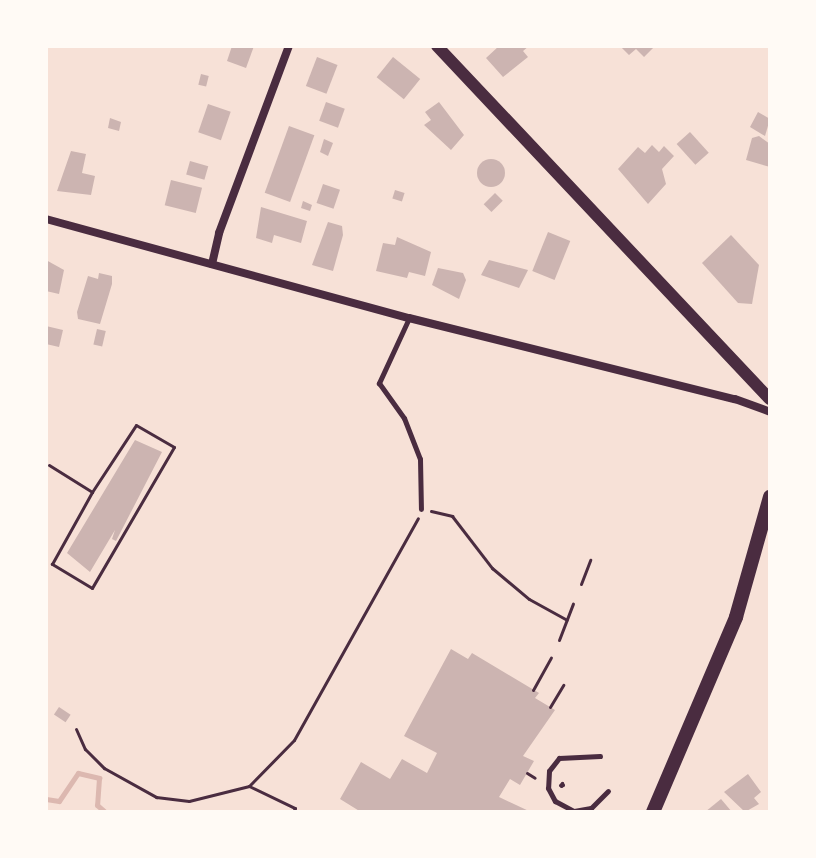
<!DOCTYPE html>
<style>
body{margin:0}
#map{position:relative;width:816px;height:858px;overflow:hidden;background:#f7e1d7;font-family:Helvetica,sans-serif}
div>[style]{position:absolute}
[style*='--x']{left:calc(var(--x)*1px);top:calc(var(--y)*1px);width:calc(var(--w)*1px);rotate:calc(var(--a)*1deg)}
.stream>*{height:5px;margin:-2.5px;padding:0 2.5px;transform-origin:2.5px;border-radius:2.5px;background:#dcb8b0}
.building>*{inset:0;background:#ccb4b1;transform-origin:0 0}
.round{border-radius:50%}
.path>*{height:3px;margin:-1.5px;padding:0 1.5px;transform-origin:1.5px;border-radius:1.5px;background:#4a2c40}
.service>*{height:5px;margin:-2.5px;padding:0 2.5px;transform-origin:2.5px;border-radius:2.5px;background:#4a2c40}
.minor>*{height:8px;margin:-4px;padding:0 4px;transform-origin:4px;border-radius:4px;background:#4a2c40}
.tertiary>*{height:12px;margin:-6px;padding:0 6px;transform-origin:6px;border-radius:6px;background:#4a2c40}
.secondary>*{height:14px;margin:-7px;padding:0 7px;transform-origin:7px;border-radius:7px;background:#4a2c40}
span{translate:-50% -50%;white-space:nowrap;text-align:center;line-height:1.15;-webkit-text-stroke:7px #fffaf5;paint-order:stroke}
.frame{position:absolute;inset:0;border:48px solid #fffaf5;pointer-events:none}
</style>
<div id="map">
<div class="stream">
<div style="--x:46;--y:799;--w:13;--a:9"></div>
<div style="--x:59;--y:801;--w:34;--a:-56"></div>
<div style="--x:78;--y:773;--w:22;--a:13"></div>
<div style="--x:99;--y:778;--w:27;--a:94"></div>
<div style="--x:97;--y:805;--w:11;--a:41"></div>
</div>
<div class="building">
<div style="clip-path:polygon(232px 46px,254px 46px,246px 68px,227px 61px)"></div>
<div style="clip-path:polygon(499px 46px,529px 46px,523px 51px,528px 57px,503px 77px,486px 58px)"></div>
<div style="clip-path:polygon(620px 46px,655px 46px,644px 57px,636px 49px,629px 55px)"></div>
<div style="left:317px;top:57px;width:22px;height:31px;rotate:21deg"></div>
<div style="left:393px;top:57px;width:35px;height:26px;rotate:39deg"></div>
<div style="left:201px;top:74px;width:8px;height:11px;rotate:14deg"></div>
<div style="left:326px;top:102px;width:20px;height:20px;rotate:20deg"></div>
<div style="clip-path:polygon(439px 102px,464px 135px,451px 150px,424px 125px,431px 120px,425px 112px)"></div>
<div style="left:208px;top:104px;width:24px;height:30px;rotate:19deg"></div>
<div style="clip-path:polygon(758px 112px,770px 119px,765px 136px,750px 127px)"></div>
<div style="clip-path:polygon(110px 118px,121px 122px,119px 131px,108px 128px)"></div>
<div style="left:289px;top:126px;width:27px;height:71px;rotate:20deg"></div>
<div style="left:690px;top:132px;width:28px;height:18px;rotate:48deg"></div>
<div style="clip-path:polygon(759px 136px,770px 144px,770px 167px,746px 160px,752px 138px)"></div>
<div style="clip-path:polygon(324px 139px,333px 143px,328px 156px,320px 152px)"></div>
<div style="clip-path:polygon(652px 145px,659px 152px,664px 146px,674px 156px,662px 169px,666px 184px,648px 204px,618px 169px,638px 147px,645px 153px)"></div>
<div style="clip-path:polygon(71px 151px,86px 154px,82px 173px,95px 176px,91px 195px,57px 191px)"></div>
<div class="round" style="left:477px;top:159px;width:28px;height:28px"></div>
<div style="left:190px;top:161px;width:19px;height:14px;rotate:16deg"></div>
<div style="left:171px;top:180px;width:32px;height:26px;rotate:14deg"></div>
<div style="left:323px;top:184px;width:18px;height:20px;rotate:19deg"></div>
<div style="left:395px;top:190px;width:10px;height:9px;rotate:17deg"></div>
<div style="left:495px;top:193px;width:11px;height:16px;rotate:45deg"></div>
<div style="clip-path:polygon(303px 201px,312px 205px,310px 211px,301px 208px)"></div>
<div style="clip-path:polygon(261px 207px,307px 221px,301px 243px,274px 235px,272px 243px,256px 238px)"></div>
<div style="clip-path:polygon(328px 222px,342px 226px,343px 235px,333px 271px,312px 265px)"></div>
<div style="left:548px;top:232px;width:24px;height:42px;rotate:22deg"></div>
<div style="clip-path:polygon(731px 235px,759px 265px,752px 304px,738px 303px,702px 263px)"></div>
<div style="clip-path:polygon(397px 237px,431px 252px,425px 276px,409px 272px,407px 278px,376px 271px,383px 243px,395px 245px)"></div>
<div style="clip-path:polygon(46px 260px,64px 270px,59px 294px,46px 291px)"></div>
<div style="clip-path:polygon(489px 260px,528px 270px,519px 288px,481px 275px)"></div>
<div style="clip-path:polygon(438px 268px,463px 273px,466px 280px,459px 299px,432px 285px)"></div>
<div style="clip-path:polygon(99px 273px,112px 276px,112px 284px,100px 324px,78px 319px,77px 312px,88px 276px,98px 279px)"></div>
<div style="clip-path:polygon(46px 326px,63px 330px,59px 347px,46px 344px)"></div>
<div style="left:97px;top:329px;width:9px;height:16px;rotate:13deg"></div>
<div style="clip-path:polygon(135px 440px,162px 452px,116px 541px,112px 539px,115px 530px,90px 572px,67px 553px)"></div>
<div style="clip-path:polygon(451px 649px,468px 659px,472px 653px,539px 693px,535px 698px,555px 710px,523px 756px,534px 761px,520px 785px,510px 779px,499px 797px,531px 812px,361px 812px,340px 799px,361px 762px,390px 779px,402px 759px,427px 773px,437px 753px,404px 736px)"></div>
<div style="left:59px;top:707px;width:14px;height:9px;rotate:34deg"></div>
<div style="clip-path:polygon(748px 774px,761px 792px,754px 798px,759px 804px,745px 812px,724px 792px)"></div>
<div style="clip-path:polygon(721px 799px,732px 812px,705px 812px)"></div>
</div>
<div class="path">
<div style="--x:49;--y:465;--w:51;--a:32.1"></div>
<div style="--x:92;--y:492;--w:80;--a:-56.7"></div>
<div style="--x:136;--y:425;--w:44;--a:30.1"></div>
<div style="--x:174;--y:447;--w:163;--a:120.2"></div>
<div style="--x:92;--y:588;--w:47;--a:-149"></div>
<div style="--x:52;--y:564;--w:82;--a:-60.9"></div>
<div style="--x:431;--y:511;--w:22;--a:13"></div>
<div style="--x:452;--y:516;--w:66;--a:52.4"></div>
<div style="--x:492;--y:568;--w:48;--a:40"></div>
<div style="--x:529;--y:599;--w:43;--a:28.9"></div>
<div style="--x:581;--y:584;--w:26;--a:-69"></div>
<div style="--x:559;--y:640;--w:39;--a:-69"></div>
<div style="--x:533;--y:690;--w:37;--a:-61"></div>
<div style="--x:550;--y:707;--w:26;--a:-59"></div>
<div style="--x:76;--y:729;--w:22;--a:66"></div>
<div style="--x:85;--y:749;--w:27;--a:45"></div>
<div style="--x:104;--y:768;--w:60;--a:29.1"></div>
<div style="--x:156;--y:797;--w:33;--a:7"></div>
<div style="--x:189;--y:801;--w:62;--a:-14"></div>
<div style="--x:249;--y:786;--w:64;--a:-45.6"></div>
<div style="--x:294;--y:740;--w:254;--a:-60.8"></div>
<div style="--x:527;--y:773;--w:9;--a:32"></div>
<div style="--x:562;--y:783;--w:2;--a:63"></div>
<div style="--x:563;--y:785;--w:2;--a:153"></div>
<div style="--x:561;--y:786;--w:1;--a:-135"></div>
<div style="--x:560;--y:785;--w:3;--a:-45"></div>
<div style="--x:249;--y:786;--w:51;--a:25.6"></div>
<div style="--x:295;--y:808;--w:4;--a:117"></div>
</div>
<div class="service">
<div style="--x:409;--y:318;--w:72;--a:114.8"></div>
<div style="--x:379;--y:383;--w:43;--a:54.5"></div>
<div style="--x:404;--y:418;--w:44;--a:68.7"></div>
<div style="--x:420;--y:459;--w:50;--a:88.9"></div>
<div style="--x:600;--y:756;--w:41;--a:177.2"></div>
<div style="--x:559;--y:758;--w:16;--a:128"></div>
<div style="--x:549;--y:771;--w:17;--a:93"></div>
<div style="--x:548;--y:788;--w:15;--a:62"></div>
<div style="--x:555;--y:801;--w:21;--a:28"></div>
<div style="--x:574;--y:811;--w:17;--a:-10"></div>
<div style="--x:591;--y:808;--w:24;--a:-45"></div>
</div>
<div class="minor">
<div style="--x:46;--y:219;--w:376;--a:15.3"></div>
<div style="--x:409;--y:318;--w:336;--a:14"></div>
<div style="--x:735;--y:399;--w:37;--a:20"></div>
<div style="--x:212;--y:264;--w:32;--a:-77"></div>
<div style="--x:219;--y:233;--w:200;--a:-69.5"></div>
</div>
<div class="tertiary">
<div style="--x:437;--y:46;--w:485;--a:46.7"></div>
</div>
<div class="secondary">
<div style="--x:653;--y:812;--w:212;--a:-66.9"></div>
<div style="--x:736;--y:617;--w:125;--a:-74.2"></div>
</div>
<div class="frame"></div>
</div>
